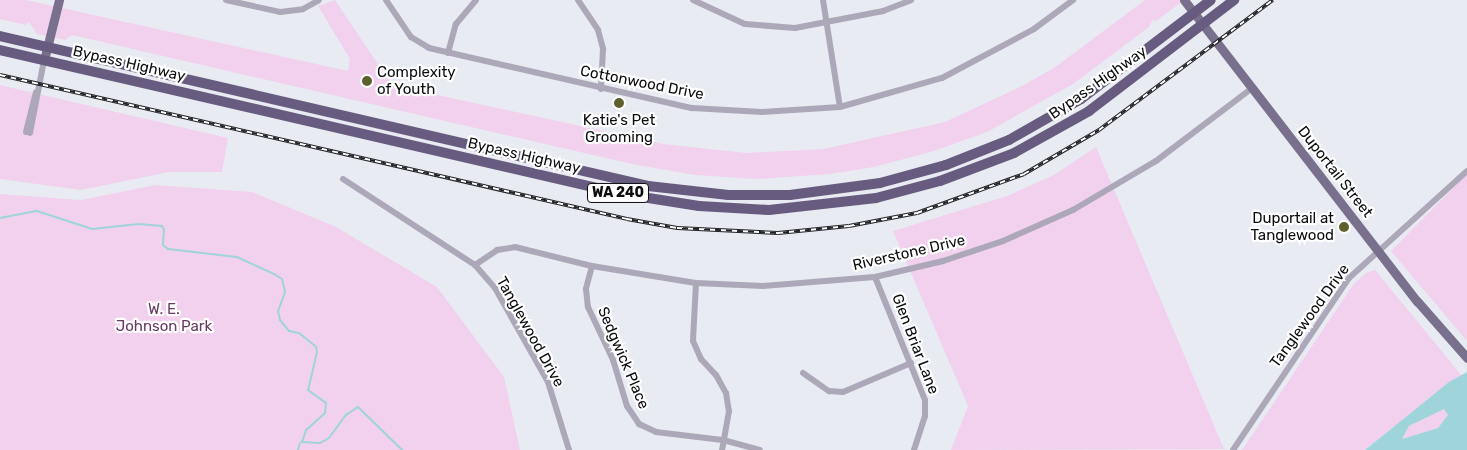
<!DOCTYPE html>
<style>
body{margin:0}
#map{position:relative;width:1467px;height:450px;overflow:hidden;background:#e8ebf2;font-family:Rubik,sans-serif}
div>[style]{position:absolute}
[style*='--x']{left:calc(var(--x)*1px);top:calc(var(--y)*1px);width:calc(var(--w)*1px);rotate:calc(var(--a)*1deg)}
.green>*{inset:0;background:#f2d1ef}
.water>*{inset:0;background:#9ed4da}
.stream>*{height:2px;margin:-1px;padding:0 1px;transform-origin:1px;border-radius:1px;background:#9ed4da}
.minor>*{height:6px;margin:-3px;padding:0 3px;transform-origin:3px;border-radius:3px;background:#ada8b9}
.major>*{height:9px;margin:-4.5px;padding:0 4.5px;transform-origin:4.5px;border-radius:4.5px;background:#79708e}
.highway>*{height:10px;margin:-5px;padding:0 5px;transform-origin:5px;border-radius:5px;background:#675c7f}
.rail>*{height:4px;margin-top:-2px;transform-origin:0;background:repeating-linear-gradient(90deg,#fff 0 5.5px,#222326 0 11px);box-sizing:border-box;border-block:1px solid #222326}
.dots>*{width:14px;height:14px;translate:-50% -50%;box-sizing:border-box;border:2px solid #fff;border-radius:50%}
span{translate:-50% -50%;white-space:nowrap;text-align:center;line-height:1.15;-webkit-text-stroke:4.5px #fff;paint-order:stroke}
.shield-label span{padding:1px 4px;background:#fff;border:1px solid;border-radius:4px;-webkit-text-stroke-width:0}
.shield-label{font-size:14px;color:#0b0c0e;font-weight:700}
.street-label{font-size:15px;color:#0b0c0e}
.poi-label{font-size:15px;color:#0b0c0e}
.left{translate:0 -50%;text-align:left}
.right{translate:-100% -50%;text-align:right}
.park-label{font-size:15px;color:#663a63}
</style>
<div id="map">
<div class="green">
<div style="clip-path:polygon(0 0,26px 0,348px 71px,350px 59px,318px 6px,335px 0,392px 85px,663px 144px,747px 153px,823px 149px,945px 122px,1020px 87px,1054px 68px,1145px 0,1184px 0,1156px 21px,1153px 20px,1149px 27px,1073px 84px,987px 132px,934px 151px,874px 167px,830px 174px,757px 179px,695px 175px,632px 164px,72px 35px,65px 40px,37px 34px,29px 22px,26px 25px,0 19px)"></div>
<div style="clip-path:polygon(0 85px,228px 138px,222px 172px,169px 172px,81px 190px,0 179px)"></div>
<div style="clip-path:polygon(1096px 147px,1224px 449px,951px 450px,968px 406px,893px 231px,1007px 196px,1054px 175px)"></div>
<div style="clip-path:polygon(1467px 174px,1467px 341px,1391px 251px)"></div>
<div style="clip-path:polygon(155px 185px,252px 192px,336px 227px,437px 287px,504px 377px,520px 450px,0 450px,0 194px,81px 200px)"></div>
<div style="clip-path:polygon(1375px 270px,1463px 377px,1449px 382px,1365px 450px,1242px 450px,1353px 285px,1366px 273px)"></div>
<div style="clip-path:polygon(1441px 410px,1446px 410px,1448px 415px,1438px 428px,1402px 439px,1409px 426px)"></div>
</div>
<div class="water">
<div style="clip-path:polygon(evenodd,1467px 372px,1467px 450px,1365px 450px,1449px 382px,1467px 372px,1444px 409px,1448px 415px,1438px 428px,1402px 439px,1409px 426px,1444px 409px)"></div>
</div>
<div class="stream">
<div style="--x:0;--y:218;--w:38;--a:-11"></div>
<div style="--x:37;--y:211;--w:58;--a:18.1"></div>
<div style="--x:92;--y:229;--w:47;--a:-6.1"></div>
<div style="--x:139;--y:224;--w:23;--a:5"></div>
<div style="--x:162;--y:226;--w:4;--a:63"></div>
<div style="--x:164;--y:230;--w:15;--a:94"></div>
<div style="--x:163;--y:245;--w:6;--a:39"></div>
<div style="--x:168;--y:249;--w:69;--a:6.6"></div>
<div style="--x:237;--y:257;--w:41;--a:24.7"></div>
<div style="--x:274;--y:274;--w:9;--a:32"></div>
<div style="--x:282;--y:279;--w:13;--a:77"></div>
<div style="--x:285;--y:292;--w:20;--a:110"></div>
<div style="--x:278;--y:311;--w:9;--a:77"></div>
<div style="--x:280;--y:320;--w:14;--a:51"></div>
<div style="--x:289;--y:331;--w:10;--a:11"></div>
<div style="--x:299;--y:333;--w:22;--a:39"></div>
<div style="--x:316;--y:347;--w:5;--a:79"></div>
<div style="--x:317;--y:352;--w:39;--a:103"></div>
<div style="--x:308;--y:390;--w:22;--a:36"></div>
<div style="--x:326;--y:403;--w:10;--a:96"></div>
<div style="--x:325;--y:413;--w:25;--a:138"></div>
<div style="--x:306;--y:430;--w:13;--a:108"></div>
<div style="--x:302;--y:442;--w:18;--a:3"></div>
<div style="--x:320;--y:443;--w:10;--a:-29"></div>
<div style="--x:329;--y:438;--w:29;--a:-54"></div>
<div style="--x:346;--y:415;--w:14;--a:-34"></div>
<div style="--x:358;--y:407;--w:62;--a:44.3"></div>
<div style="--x:298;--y:450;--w:7;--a:-74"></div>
</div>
<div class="minor">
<div style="--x:226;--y:0;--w:55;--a:12.5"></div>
<div style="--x:280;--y:12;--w:23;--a:-7"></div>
<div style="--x:303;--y:9;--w:18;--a:-29"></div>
<div style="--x:386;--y:0;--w:45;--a:56"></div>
<div style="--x:411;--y:37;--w:21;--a:31"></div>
<div style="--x:429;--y:48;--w:270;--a:12.9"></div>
<div style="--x:692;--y:108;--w:70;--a:3.3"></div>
<div style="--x:762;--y:112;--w:78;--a:-3.7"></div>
<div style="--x:840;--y:107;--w:106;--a:-15.9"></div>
<div style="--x:942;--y:78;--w:104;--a:-28"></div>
<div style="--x:1034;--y:29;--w:49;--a:-36.6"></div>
<div style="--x:578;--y:0;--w:36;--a:56"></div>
<div style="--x:598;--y:30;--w:20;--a:75"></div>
<div style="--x:603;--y:49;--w:40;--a:92.9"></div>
<div style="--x:693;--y:0;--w:57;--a:24.8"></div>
<div style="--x:745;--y:24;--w:50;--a:4.6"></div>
<div style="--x:795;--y:28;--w:90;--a:-10.9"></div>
<div style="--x:883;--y:11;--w:30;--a:-21"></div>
<div style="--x:823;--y:0;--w:108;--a:81"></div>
<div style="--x:448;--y:53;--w:30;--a:-75"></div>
<div style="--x:456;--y:24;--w:31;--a:-50"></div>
<div style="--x:26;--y:132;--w:41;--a:-76"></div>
<div style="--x:30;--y:133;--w:74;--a:-79.1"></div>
<div style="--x:343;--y:179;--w:158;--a:33.1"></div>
<div style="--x:475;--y:265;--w:30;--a:49"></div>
<div style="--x:495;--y:288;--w:108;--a:60.6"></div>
<div style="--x:548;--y:382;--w:71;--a:72.8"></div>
<div style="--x:475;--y:265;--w:27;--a:-34"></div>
<div style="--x:497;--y:250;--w:18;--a:-9"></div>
<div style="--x:515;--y:247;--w:79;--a:13.9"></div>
<div style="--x:592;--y:266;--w:105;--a:9.3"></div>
<div style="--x:696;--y:283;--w:67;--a:2.6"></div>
<div style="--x:763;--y:286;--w:112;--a:-4.6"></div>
<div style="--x:875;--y:277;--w:70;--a:-13.2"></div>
<div style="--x:943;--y:261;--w:63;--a:-18.4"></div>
<div style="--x:1003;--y:241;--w:77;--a:-23.9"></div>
<div style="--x:1073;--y:210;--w:96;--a:-30.6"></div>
<div style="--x:1156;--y:161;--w:121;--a:-37.2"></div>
<div style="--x:592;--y:266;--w:24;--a:105"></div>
<div style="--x:586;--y:289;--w:18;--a:84"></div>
<div style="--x:588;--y:307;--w:59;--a:64.7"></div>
<div style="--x:613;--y:360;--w:48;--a:73.1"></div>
<div style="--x:627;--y:406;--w:22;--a:56"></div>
<div style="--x:639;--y:424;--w:19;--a:25"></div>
<div style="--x:656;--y:432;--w:67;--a:6.8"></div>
<div style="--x:723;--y:440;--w:38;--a:15"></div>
<div style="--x:875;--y:277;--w:133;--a:67.9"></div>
<div style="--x:925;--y:400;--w:16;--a:90"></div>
<div style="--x:925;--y:416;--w:36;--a:108"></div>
<div style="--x:696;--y:283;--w:58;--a:93"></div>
<div style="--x:693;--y:341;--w:20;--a:66"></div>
<div style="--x:701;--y:359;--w:22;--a:47"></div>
<div style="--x:716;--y:375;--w:21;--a:61"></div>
<div style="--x:726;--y:393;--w:18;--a:81"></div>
<div style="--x:729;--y:411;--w:40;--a:100"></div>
<div style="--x:803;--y:373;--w:32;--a:35"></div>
<div style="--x:829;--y:391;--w:14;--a:4"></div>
<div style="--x:843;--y:392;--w:74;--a:-23.1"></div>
<div style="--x:1233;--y:450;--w:207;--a:-56"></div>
<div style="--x:1349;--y:278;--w:159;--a:-42.2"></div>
</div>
<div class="major">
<div style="--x:1184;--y:0;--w:381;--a:52.3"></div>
<div style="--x:1417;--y:301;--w:76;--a:48.7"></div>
<div style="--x:44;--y:60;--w:62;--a:-76"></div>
</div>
<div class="highway">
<div style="--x:0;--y:36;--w:665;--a:13.03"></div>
<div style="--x:648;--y:186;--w:81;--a:6.4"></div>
<div style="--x:728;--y:195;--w:62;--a:0"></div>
<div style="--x:790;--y:195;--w:91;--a:-7.6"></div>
<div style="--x:880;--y:183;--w:68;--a:-15.3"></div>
<div style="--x:946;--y:165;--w:68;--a:-21.6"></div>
<div style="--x:1009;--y:140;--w:83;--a:-29.7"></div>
<div style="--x:1081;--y:99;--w:163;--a:-37.3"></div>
<div style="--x:0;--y:50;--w:639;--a:13.01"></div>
<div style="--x:623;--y:194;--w:77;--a:9"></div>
<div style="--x:699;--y:206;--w:70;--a:3.3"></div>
<div style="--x:769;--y:210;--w:108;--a:-6.4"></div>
<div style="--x:876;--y:198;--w:66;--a:-14.9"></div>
<div style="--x:940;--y:181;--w:79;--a:-20.7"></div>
<div style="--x:1014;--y:153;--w:86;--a:-29.2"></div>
<div style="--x:1089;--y:111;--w:183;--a:-37.4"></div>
</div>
<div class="rail">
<div style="--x:0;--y:75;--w:643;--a:12.93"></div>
<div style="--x:627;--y:219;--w:51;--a:10.2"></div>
<div style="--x:677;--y:228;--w:101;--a:2.8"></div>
<div style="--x:778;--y:233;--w:71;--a:-5.6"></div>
<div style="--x:849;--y:226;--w:69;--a:-10.8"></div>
<div style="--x:917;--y:213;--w:114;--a:-20"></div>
<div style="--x:1024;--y:174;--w:87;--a:-30.4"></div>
<div style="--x:1099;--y:130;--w:217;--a:-36.8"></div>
</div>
<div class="dots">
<div style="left:367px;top:81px;background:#5e612e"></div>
<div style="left:619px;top:103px;background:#5e612e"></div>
<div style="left:1344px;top:227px;background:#5e612e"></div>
</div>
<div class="shield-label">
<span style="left:618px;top:193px">WA 240</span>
</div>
<div class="street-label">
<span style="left:129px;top:64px;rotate:13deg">Bypass Highway</span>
<span style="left:642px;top:83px;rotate:11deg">Cottonwood Drive</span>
<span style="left:1098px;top:83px;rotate:-35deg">Bypass Highway</span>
<span style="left:524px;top:156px;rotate:13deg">Bypass Highway</span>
<span style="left:1335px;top:172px;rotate:52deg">Duportail Street</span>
<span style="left:909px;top:253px;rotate:-13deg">Riverstone Drive</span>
<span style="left:1310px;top:316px;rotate:-54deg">Tanglewood Drive</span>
<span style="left:530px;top:332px;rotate:61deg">Tanglewood Drive</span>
<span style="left:915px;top:344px;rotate:69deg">Glen Briar Lane</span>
<span style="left:623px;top:358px;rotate:67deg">Sedgwick Place</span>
</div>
<div class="poi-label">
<span class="left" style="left:377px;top:81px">Complexity<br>of Youth</span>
<span style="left:619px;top:129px">Katie's Pet<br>Grooming</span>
<span class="right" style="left:1334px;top:227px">Duportail at<br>Tanglewood</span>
</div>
<div class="park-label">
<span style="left:164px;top:318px">W. E.<br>Johnson Park</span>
</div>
</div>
